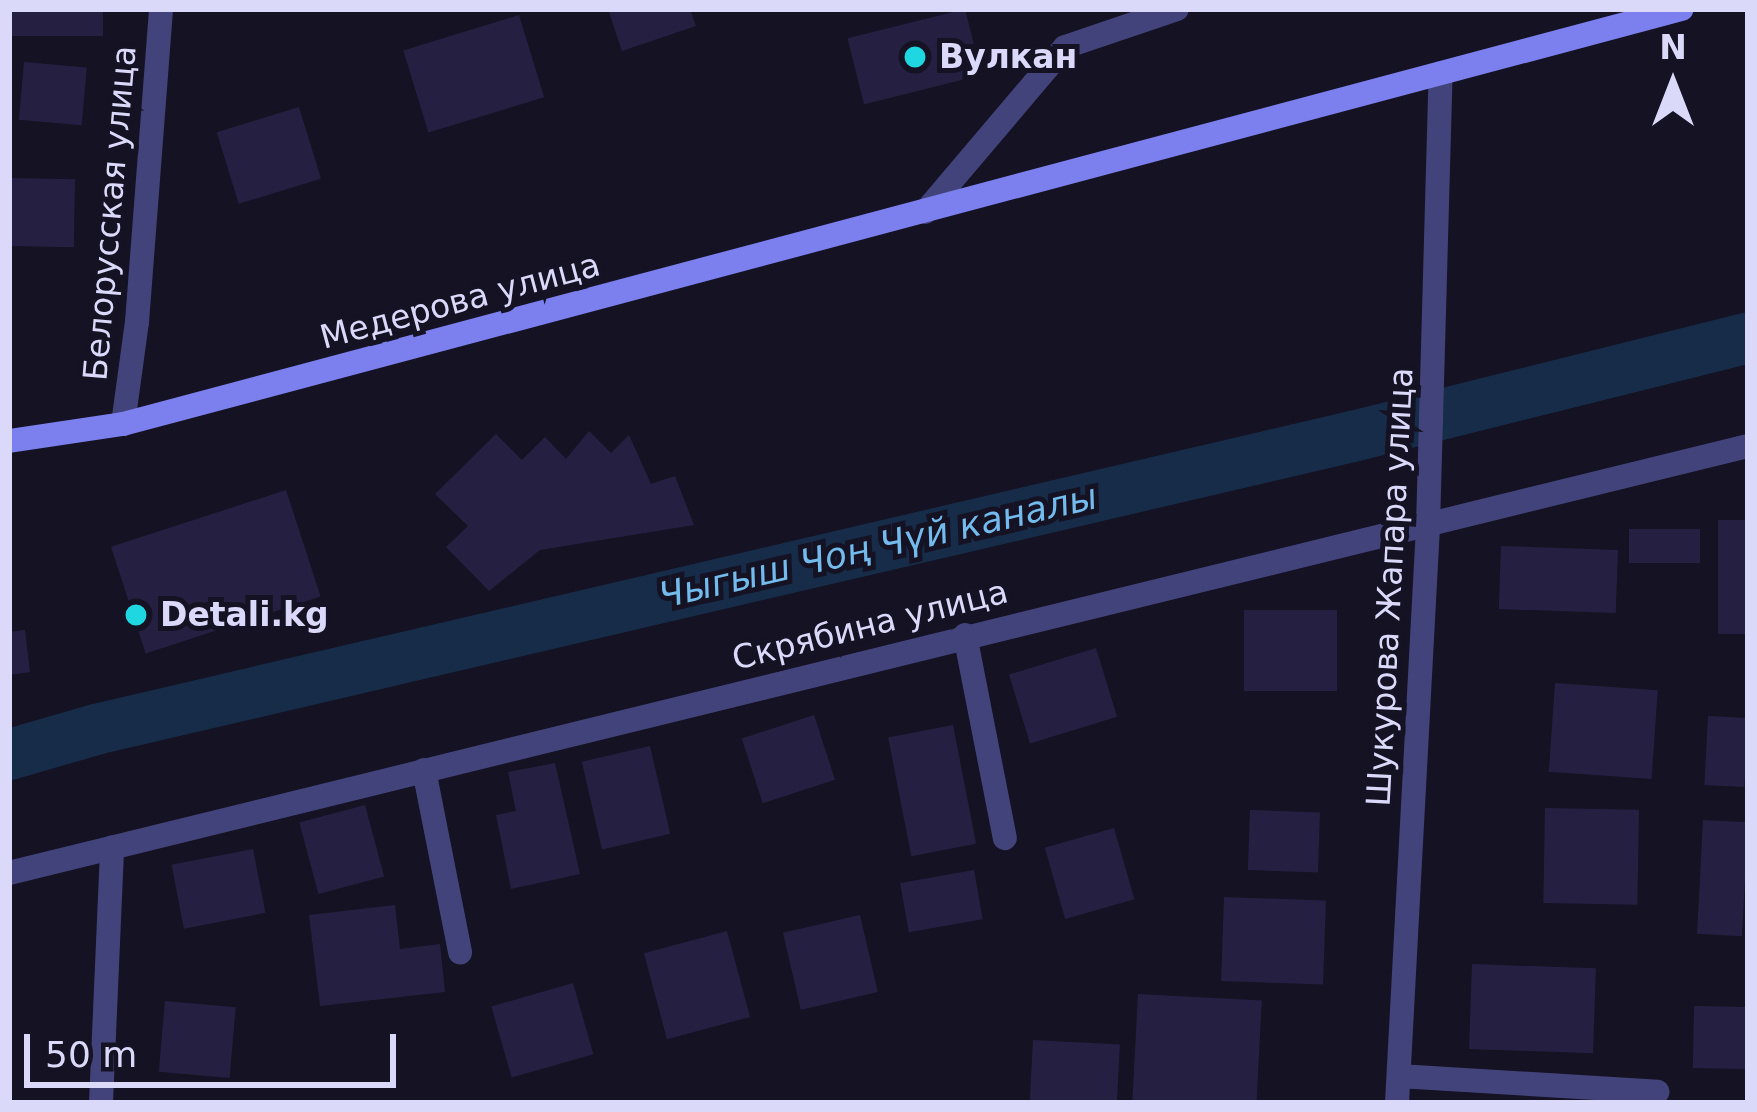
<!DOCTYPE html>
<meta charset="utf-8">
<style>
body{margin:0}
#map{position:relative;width:1757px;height:1112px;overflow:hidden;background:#141223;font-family:"DejaVu Sans",sans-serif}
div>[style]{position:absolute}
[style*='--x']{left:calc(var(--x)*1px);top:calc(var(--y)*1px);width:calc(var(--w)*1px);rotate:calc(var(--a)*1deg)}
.canal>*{height:51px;margin:-25.5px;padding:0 25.5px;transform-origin:25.5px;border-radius:25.5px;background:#172c48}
.building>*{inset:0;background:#252042;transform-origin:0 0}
.street>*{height:24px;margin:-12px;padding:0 12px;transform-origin:12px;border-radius:12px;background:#43437c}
.secondary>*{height:24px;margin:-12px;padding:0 12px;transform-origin:12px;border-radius:12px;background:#7c7fee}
.dots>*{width:33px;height:33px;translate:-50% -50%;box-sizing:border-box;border:6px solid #141223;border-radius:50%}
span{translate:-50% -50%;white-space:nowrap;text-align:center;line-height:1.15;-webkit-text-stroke:10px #141223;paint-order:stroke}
.poi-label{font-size:33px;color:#dbd9fa;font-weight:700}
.left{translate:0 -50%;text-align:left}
.street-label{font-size:33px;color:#dbd9fa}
.water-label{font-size:36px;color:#74bbed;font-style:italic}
.frame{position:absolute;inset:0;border:12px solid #dbd9fa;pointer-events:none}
.north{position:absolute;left:1613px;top:24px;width:120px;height:120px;-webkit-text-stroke:9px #141223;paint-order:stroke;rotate:0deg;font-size:33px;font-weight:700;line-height:48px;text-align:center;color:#dbd9fa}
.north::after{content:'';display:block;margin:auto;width:42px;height:54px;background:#dbd9fa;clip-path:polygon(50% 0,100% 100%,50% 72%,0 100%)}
.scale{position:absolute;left:24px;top:1034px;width:372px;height:54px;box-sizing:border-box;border:6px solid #dbd9fa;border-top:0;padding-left:15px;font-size:36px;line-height:42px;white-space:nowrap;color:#dbd9fa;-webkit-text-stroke:9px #141223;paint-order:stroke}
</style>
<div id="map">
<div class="canal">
<div style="--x:9;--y:754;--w:90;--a:-16.2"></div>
<div style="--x:95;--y:729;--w:1291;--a:-13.12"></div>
<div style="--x:1352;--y:436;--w:408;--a:-14"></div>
</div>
<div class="building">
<div style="left:9px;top:9px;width:94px;height:27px"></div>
<div style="clip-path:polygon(608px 9px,690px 9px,696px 26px,622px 51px)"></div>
<div style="left:965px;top:9px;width:68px;height:121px;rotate:76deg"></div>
<div style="left:519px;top:15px;width:86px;height:121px;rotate:73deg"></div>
<div style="left:24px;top:62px;width:63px;height:58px;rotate:5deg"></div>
<div style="left:299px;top:107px;width:75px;height:86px;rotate:73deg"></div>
<div style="left:9px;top:178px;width:66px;height:68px;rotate:1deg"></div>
<div style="clip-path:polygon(589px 431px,611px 453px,629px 435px,651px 484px,675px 476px,694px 525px,540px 550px,489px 591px,446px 547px,468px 526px,435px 494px,496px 434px,522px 460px,545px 437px,566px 459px)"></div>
<div style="left:286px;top:490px;width:112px;height:184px;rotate:72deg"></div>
<div style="left:1718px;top:520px;width:30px;height:114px"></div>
<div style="left:1629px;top:529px;width:71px;height:34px"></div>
<div style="left:1501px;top:546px;width:117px;height:63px;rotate:2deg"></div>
<div style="left:1244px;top:610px;width:93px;height:81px"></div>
<div style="clip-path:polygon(25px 630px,30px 672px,9px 675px,9px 632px)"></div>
<div style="left:1096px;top:648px;width:72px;height:91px;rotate:73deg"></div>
<div style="left:1555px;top:683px;width:103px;height:89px;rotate:4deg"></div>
<div style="left:814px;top:715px;width:68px;height:76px;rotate:72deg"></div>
<div style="left:1708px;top:716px;width:40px;height:69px;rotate:3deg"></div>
<div style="left:953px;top:725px;width:121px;height:66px;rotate:79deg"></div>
<div style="left:650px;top:746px;width:90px;height:70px;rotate:77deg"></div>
<div style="clip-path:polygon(555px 763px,580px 874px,511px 889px,496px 815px,516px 811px,508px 772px)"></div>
<div style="left:365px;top:805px;width:74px;height:68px;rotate:75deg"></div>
<div style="left:1545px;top:808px;width:94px;height:95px;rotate:1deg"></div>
<div style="left:1250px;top:810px;width:70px;height:60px;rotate:2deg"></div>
<div style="left:1703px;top:820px;width:45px;height:114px;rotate:3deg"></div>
<div style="left:1114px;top:828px;width:74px;height:72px;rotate:74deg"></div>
<div style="left:253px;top:849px;width:65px;height:83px;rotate:79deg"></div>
<div style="left:974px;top:870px;width:50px;height:75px;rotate:80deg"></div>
<div style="left:1224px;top:897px;width:102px;height:84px;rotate:2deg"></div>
<div style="clip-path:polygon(395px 905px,400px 949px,440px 944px,445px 992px,320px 1006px,309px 915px)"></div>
<div style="left:860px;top:915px;width:79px;height:79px;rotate:77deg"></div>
<div style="left:727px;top:931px;width:89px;height:86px;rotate:75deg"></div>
<div style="left:1472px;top:964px;width:124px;height:85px;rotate:2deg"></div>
<div style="left:573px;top:983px;width:74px;height:85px;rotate:74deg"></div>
<div style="left:1138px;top:994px;width:124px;height:109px;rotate:3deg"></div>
<div style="left:165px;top:1001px;width:71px;height:71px;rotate:5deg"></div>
<div style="left:1694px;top:1006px;width:54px;height:62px;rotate:1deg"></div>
<div style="left:1033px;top:1040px;width:87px;height:63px;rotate:3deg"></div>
</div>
<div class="street">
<div style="--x:925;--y:212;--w:216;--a:-49.7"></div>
<div style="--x:1065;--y:47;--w:118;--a:-18.7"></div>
<div style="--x:123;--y:424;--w:103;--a:-82.2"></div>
<div style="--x:137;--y:322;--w:314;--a:-85.6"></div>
<div style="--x:965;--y:635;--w:207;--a:78.9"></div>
<div style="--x:424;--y:770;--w:186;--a:78.8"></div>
<div style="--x:9;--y:873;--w:1791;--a:-13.8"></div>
<div style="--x:1399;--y:1076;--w:259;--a:3.5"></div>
<div style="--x:101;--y:1103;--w:256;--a:-87.5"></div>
<div style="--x:1397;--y:1103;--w:578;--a:-86.92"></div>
<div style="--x:1428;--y:526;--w:453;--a:-88.4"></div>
</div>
<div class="secondary">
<div style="--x:9;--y:441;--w:115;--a:-8.5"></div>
<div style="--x:123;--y:424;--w:1613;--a:-14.91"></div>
</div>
<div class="dots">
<div style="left:915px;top:57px;background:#1ed7e1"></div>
<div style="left:136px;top:615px;background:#1ed7e1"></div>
</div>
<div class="poi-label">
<span class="left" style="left:939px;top:57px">Вулкан</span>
<span class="left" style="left:160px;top:615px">Detali.kg</span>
</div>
<div class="street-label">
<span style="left:110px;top:213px;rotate:-85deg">Белорусская улица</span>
<span style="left:460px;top:301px;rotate:-15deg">Медерова улица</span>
<span style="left:1390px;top:587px;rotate:-87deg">Шукурова Жапара улица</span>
<span style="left:870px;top:625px;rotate:-14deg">Скрябина улица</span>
</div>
<div class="water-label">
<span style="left:878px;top:546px;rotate:-13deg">Чыгыш Чоң Чүй каналы</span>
</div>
<div class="frame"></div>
<div class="north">N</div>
<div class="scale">50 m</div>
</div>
